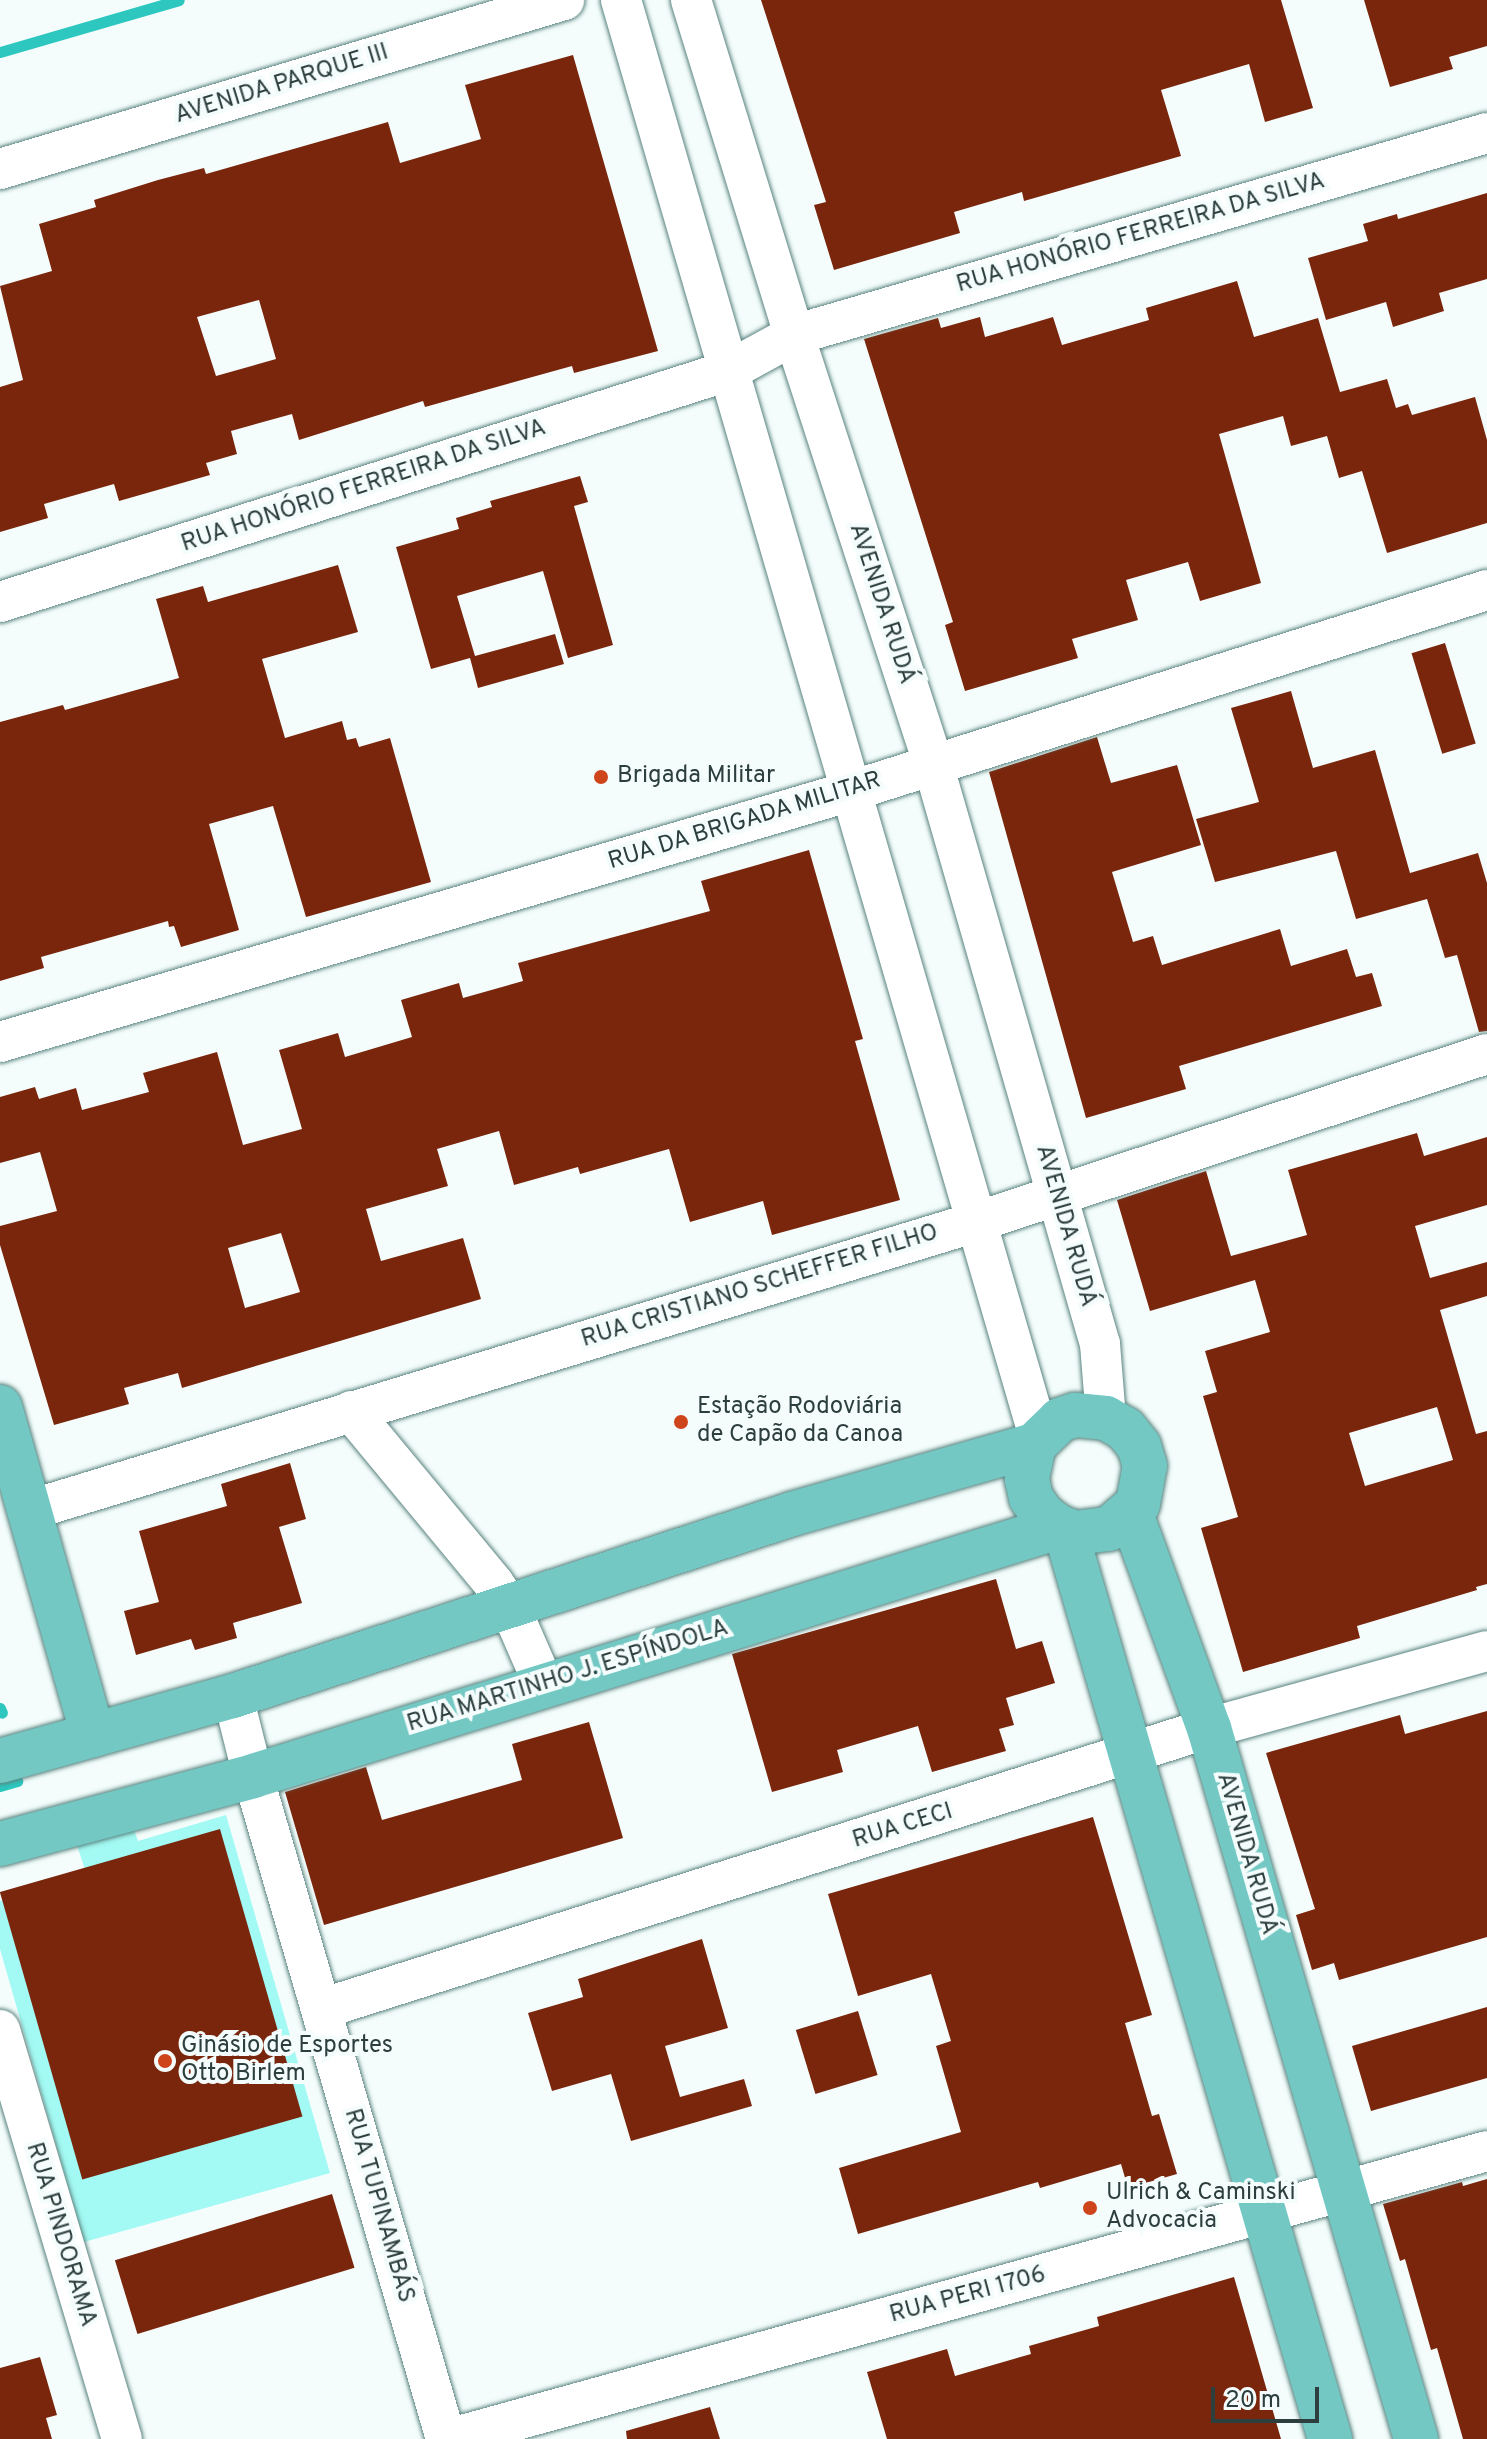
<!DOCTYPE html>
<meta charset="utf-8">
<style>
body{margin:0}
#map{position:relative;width:1487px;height:2439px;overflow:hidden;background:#f4fdfc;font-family:Overpass,sans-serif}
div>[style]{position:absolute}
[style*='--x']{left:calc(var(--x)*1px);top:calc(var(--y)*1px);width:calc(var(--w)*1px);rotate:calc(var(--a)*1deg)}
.green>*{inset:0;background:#a3f9f3}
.stream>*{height:11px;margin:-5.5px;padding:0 5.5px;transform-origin:5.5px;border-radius:5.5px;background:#2dc7bf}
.building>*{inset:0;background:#7a260d;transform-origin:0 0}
.roads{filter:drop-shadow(0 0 2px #59837f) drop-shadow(0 0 2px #59837f)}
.minor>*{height:40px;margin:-20px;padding:0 20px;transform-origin:20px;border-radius:20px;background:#fff}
.major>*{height:44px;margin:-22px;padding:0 22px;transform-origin:22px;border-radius:22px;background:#74c8c4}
.dots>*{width:22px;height:22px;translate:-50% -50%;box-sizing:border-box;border:4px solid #f4fdfc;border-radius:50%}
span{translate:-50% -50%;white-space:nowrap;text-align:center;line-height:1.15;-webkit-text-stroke:8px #f4fdfc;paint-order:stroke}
.street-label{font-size:24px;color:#2c3e3d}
.poi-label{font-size:24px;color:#2c3e3d}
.left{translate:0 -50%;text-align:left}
.scale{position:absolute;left:1211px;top:2387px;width:108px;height:36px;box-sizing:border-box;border:4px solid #2c3e3d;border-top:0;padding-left:10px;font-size:24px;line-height:28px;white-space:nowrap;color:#2c3e3d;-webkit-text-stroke:6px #f4fdfc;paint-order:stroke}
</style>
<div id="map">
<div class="green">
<div style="clip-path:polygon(226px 1815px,330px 2173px,84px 2242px,0 1949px,0 1901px,87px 1876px,75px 1839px,131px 1822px,138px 1841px)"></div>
</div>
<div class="stream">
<div style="--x:0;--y:52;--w:186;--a:-16.2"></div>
<div style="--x:0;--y:1708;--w:5;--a:68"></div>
<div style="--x:0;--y:1786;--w:18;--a:-16"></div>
</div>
<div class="building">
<div style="clip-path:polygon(761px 0,1281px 0,1313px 108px,1265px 122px,1249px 64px,1161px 90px,1181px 156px,1024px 201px,1022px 192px,954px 212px,960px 233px,834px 270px,814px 205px,826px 202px)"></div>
<div style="clip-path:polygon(1364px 0,1487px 0,1487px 46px,1449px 57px,1453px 69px,1390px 87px)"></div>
<div style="clip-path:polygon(evenodd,573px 55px,658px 351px,574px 373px,572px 366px,425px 407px,423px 401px,299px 440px,292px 414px,231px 431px,237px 454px,206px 463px,210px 475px,119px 501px,114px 484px,44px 504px,48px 518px,0 532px,0 387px,23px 380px,0 286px,52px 271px,39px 224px,96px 207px,94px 200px,158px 180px,204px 168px,206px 174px,388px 122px,400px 163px,481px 139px,465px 85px,573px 55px,259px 300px,276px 359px,216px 376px,197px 317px,259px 300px)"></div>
<div style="clip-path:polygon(1487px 193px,1487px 279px,1439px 293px,1444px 311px,1393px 327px,1386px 302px,1326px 320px,1308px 258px,1368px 241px,1363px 224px,1397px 214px,1398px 219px)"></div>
<div style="clip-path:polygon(1237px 281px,1254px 337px,1318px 318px,1340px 392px,1387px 379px,1396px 408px,1408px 404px,1412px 415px,1475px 397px,1487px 440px,1487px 523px,1387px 553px,1362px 471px,1339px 478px,1327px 436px,1291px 446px,1283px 416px,1219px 434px,1261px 583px,1200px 601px,1188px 562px,1126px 580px,1138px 620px,1072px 639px,1078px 658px,965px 691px,945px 625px,953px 622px,864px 339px,938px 318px,941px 328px,980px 317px,985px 337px,1053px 317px,1062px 345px,1149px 320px,1146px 308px)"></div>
<div style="clip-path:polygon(580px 476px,588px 502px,574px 506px,613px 645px,568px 658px,543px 571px,457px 596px,475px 656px,555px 634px,564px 664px,478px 688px,470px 658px,431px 669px,396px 547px,459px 529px,456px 518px,492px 507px,490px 501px)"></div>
<div style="clip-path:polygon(338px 565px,358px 632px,262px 659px,285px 738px,342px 721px,347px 740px,356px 738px,359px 747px,390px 738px,431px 882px,306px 917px,273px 806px,209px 824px,239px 930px,181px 947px,174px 926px,169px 927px,168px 921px,41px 957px,44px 968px,0 981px,0 722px,63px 705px,65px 710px,179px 678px,156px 599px,203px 586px,208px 602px)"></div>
<div style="left:1445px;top:643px;width:105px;height:35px;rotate:73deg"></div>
<div style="clip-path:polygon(1291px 691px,1313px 768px,1375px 750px,1410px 873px,1478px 853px,1487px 883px,1487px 1031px,1479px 1032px,1457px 955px,1445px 958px,1427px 899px,1356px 919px,1336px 851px,1215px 882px,1196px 819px,1259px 802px,1231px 708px)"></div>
<div style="clip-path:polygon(1097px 737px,1111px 783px,1177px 765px,1201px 845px,1112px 872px,1133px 942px,1153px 936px,1162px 965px,1280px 929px,1291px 966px,1347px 949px,1356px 977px,1372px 973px,1382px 1006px,1179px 1066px,1186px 1089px,1086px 1118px,989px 772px)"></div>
<div style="clip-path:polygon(evenodd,809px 850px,863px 1039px,855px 1041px,900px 1200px,772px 1235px,763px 1201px,690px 1222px,669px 1149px,580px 1174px,578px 1167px,514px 1185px,499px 1131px,437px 1149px,448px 1186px,366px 1209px,381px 1261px,463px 1238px,481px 1299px,182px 1388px,178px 1373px,124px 1388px,129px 1404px,54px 1425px,0 1245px,0 1226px,57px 1211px,40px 1152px,0 1163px,0 1097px,35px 1087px,39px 1099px,76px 1088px,82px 1110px,149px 1092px,143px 1073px,217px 1052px,243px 1145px,302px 1129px,279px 1050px,338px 1033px,345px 1057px,412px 1037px,401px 1000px,459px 983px,463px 998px,523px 981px,518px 963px,710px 911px,701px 881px,809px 850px,281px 1233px,300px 1292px,245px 1308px,228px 1248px,281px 1233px)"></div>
<div style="clip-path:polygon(evenodd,1417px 1133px,1424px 1156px,1487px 1137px,1487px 1205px,1415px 1226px,1430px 1278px,1487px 1262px,1487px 1296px,1440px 1310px,1476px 1434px,1487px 1431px,1487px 1584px,1476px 1587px,1477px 1590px,1357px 1626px,1360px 1638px,1243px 1672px,1201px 1528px,1238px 1517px,1203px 1396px,1217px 1392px,1205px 1351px,1270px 1332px,1255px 1280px,1150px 1311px,1117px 1200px,1206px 1171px,1231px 1256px,1307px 1235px,1288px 1170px,1417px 1133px,1437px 1407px,1453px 1460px,1365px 1486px,1349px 1433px,1437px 1407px)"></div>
<div style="clip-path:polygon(290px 1463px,306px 1519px,279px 1527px,302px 1603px,233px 1623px,237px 1638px,195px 1650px,191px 1639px,136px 1655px,124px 1611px,159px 1602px,139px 1531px,227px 1506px,221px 1484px)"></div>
<div style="clip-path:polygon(996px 1579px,1016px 1649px,1042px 1641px,1055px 1683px,1006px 1698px,1014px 1725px,999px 1729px,1006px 1751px,932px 1772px,918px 1726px,837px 1750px,843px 1772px,772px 1792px,732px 1654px)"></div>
<div style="clip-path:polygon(1487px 1711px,1487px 1937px,1339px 1980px,1334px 1963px,1312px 1970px,1296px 1915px,1315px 1909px,1266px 1753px,1400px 1715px,1405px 1734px)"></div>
<div style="clip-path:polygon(589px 1722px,623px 1838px,324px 1925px,285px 1792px,366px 1767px,382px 1820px,522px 1780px,512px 1744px)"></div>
<div style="clip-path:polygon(1093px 1817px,1152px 2015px,1125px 2023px,1152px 2116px,1159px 2114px,1177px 2174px,1128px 2188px,1121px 2164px,1040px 2188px,1038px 2182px,858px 2234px,839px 2168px,961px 2132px,936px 2046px,951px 2041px,931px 1974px,858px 1996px,828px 1894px)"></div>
<div style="left:220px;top:1829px;width:299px;height:229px;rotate:74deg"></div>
<div style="clip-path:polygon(702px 1939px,728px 2028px,665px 2046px,680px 2097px,744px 2079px,752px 2106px,631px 2141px,611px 2074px,552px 2091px,528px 2013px,583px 1997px,578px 1979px)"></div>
<div style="clip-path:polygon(1487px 2007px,1487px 2078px,1371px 2111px,1352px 2046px)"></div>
<div style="left:858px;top:2011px;width:67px;height:65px;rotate:73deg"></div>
<div style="clip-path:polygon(1487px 2179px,1487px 2439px,1463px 2439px,1437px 2348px,1431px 2350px,1405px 2259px,1400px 2261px,1383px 2204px,1462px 2182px,1463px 2186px)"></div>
<div style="left:332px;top:2194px;width:77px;height:227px;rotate:73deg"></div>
<div style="clip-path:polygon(1234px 2277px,1281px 2439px,887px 2439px,867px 2372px,947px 2349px,955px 2376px,1031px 2354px,1029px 2346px,1099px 2326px,1097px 2317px)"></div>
<div style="clip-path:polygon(40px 2357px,57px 2415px,46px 2418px,52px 2439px,0 2439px,0 2368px)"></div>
<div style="clip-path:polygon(710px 2407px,720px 2439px,627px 2439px,626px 2431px)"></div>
</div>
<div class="roads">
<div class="minor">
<div style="--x:621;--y:0;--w:1497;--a:73.78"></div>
<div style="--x:691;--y:0;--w:350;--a:72.9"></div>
<div style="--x:794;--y:335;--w:451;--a:72"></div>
<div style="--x:933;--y:764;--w:604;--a:73.94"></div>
<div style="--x:1100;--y:1344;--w:74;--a:85.4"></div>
<div style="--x:0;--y:169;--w:589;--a:-16.68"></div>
<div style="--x:0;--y:602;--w:764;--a:-17.6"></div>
<div style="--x:728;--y:371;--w:75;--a:-28.6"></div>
<div style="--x:794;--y:335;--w:722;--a:-16.25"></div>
<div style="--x:0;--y:1042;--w:887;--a:-16.43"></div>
<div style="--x:851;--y:791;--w:667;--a:-17.54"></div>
<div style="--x:351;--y:1411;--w:224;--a:50.4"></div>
<div style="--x:494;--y:1584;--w:28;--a:55"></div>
<div style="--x:510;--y:1607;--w:83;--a:66.5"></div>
<div style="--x:30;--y:1510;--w:989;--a:-16.93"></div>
<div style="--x:976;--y:1222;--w:538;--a:-18.2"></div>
<div style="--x:233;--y:1696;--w:82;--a:76"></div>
<div style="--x:253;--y:1776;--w:691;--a:73.77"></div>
<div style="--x:321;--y:2009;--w:931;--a:-17.56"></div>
<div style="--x:1209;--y:1728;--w:288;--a:-15.5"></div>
<div style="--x:0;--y:2030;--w:427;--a:73.4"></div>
<div style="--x:448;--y:2439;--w:1078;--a:-15.49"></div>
</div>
<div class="major">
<div style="--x:0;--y:1407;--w:341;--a:74.2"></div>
<div style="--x:1131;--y:1514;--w:228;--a:70"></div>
<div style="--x:1209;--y:1728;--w:741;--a:73.77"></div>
<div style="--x:1065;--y:1529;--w:948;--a:73.76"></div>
<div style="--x:0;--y:1761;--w:242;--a:-15.6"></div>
<div style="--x:233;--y:1696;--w:588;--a:-18.03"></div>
<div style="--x:792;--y:1514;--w:252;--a:-15.9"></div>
<div style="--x:0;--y:1844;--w:262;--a:-15"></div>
<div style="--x:253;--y:1776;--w:844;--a:-17.17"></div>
<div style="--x:1059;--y:1527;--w:17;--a:21"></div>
<div style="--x:1075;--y:1533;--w:34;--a:-7"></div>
<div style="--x:1109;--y:1529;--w:38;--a:-41"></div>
<div style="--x:1138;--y:1504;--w:39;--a:-80"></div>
<div style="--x:1145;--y:1466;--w:21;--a:-107"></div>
<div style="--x:1139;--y:1446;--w:22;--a:-129"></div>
<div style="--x:1125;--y:1429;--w:22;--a:-150"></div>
<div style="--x:1106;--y:1418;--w:31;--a:-174"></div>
<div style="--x:1075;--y:1415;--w:16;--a:162"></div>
<div style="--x:1060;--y:1420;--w:36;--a:136"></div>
<div style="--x:1034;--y:1445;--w:35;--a:102"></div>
<div style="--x:1027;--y:1479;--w:19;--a:78"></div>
<div style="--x:1031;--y:1498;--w:21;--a:55"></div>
<div style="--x:1043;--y:1515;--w:20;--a:37"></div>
</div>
</div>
<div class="dots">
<div style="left:601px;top:777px;background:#ce451c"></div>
<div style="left:681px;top:1422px;background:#ce451c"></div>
<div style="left:165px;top:2061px;background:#ce451c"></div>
<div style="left:1090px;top:2208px;background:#ce451c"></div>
</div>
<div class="street-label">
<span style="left:282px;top:85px;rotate:-17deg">AVENIDA PARQUE III</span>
<span style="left:1141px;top:234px;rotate:-16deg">RUA HONÓRIO FERREIRA DA SILVA</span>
<span style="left:364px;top:487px;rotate:-18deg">RUA HONÓRIO FERREIRA DA SILVA</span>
<span style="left:881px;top:604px;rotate:72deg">AVENIDA RUDÁ</span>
<span style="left:745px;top:822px;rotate:-17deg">RUA DA BRIGADA MILITAR</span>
<span style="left:1065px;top:1226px;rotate:74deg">AVENIDA RUDÁ</span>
<span style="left:760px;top:1287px;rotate:-17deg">RUA CRISTIANO SCHEFFER FILHO</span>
<span style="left:568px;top:1677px;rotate:-17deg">RUA MARTINHO J. ESPÍNDOLA</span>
<span style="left:903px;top:1827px;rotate:-17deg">RUA CECI</span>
<span style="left:1246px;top:1854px;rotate:74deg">AVENIDA RUDÁ</span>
<span style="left:378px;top:2206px;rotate:74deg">RUA TUPINAMBÁS</span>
<span style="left:60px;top:2235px;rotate:73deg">RUA PINDORAMA</span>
<span style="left:968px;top:2296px;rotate:-15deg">RUA PERI 1706</span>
</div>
<div class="poi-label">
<span class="left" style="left:617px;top:777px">Brigada Militar</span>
<span class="left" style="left:697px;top:1422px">Estação Rodoviária<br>de Capão da Canoa</span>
<span class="left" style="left:181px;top:2061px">Ginásio de Esportes<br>Otto Birlem</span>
<span class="left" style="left:1106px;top:2208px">Ulrich &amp; Caminski<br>Advocacia</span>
</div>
<div class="scale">20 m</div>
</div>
